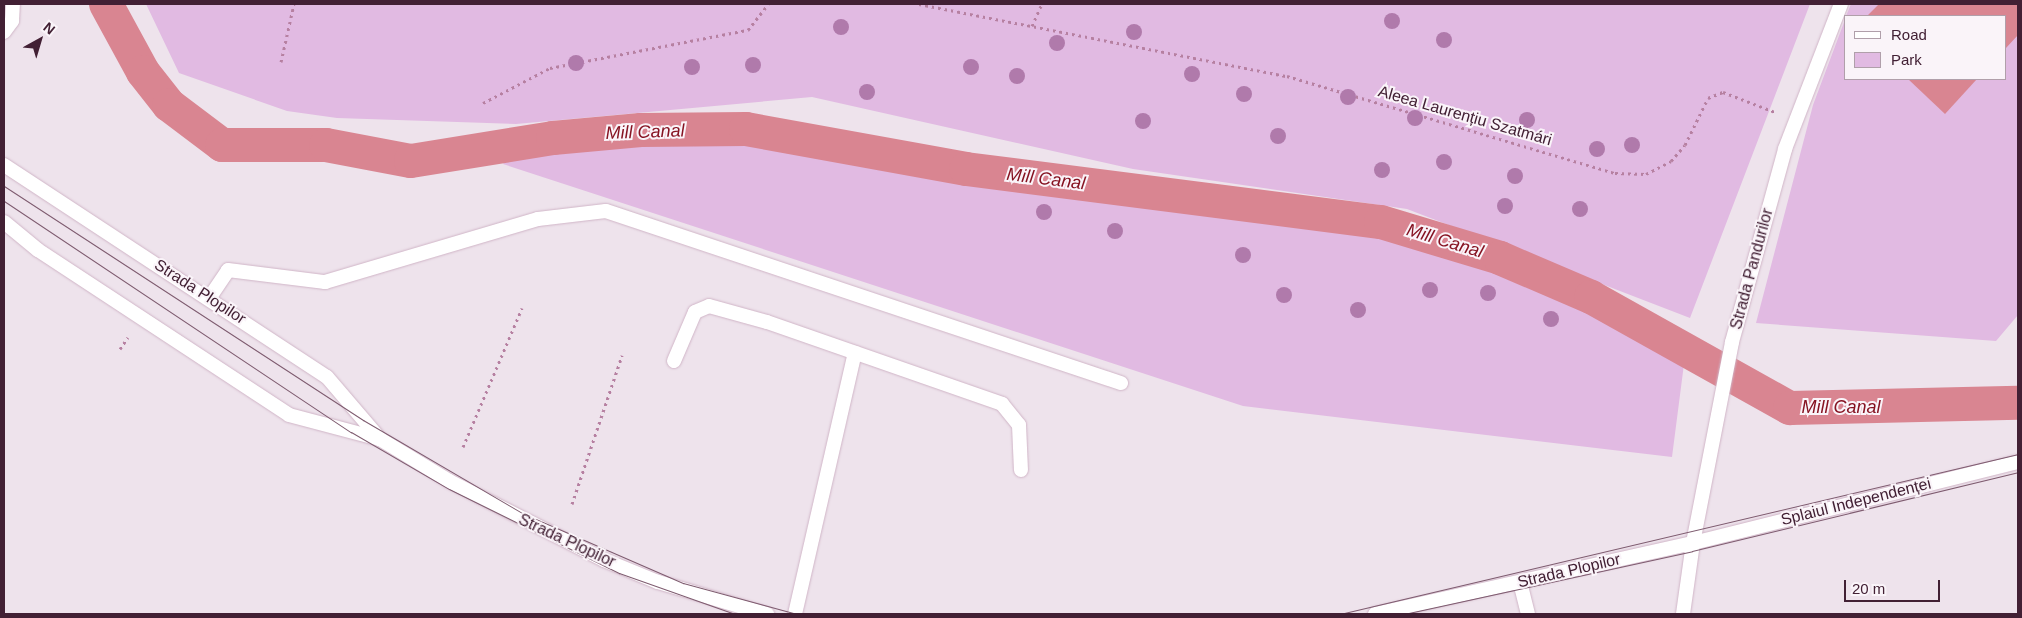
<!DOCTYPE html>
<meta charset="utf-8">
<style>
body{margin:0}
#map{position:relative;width:2022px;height:618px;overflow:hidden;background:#eee3ec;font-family:Helvetica,sans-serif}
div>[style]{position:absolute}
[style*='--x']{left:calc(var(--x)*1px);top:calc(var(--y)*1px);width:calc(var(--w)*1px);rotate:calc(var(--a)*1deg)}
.green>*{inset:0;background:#e1bae2}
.water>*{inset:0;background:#d98591}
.canal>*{height:34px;margin:-17px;padding:0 17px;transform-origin:17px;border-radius:17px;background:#d98591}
.path>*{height:3px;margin-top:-1.5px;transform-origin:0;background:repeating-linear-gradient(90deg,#b680a1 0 2.5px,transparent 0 6.5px)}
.roads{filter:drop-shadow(0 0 1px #d0b5c7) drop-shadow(0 0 1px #d0b5c7)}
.service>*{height:14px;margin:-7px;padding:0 7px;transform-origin:7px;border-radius:7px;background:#fff}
.minor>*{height:14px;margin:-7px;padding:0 7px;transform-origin:7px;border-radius:7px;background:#fff}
.secondary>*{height:14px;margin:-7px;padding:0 7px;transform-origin:7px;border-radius:7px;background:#fff}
.tram>*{height:1px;margin:-0.5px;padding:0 0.5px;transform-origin:0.5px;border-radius:0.5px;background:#7e5b6f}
.trees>*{width:16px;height:16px;margin:-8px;border-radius:50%;background:#b07aab}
span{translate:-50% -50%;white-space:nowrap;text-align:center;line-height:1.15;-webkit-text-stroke:4px #faf4f9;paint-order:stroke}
.street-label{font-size:16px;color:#422034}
.water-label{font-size:18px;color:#861322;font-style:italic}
.frame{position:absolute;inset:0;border:5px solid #422034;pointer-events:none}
.legend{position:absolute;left:1844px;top:15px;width:162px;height:65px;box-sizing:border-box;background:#faf4f9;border:1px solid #b09faa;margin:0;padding:6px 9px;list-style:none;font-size:15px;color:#422034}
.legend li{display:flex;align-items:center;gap:10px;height:25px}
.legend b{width:25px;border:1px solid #b09faa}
.north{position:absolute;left:15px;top:15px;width:50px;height:50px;-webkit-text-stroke:4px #faf4f9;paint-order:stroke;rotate:39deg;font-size:14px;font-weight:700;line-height:20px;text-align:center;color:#422034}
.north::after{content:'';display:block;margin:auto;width:18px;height:22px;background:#422034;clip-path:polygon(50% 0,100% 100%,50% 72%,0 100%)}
.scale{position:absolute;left:1844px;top:580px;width:96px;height:22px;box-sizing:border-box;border:2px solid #422034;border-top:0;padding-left:6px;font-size:15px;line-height:18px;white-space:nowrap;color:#422034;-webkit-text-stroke:4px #faf4f9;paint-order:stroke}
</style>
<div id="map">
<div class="green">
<div style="clip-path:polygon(146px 4px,1810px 4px,1690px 318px,1407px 209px,1133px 169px,812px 97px,516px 124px,337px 118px,287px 111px,179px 73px)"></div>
<div style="clip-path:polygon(1851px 4px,2018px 4px,2018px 315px,1996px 341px,1756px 323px,1813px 105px,1846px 17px,1846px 79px,2006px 79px,2006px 16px,1846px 16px)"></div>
<div style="clip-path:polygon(743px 137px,1066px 189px,1378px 230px,1496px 266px,1586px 309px,1684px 364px,1672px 457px,1243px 406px,503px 164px,512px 153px)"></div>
</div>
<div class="water">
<div style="clip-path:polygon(1879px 4px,2018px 4px,2018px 35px,2006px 48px,2006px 16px,1867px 16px)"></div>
<div style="clip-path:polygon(1908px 79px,1977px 79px,1945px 114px)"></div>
</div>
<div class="canal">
<div style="--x:106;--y:4;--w:77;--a:61.4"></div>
<div style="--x:143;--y:72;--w:42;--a:51.8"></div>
<div style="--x:169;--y:105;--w:66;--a:37"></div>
<div style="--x:222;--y:145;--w:104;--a:0"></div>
<div style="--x:326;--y:145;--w:86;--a:10.7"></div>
<div style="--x:411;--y:161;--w:144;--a:-9.2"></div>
<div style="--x:553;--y:138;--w:88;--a:-5.2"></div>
<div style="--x:641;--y:130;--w:105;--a:-0.5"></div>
<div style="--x:746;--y:129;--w:224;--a:10.3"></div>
<div style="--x:966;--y:169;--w:418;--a:7.3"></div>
<div style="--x:1381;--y:222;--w:124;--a:16.8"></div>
<div style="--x:1500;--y:258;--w:99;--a:23.2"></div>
<div style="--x:1591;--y:297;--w:228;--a:29.2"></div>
<div style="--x:1790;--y:408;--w:228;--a:-1.3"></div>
</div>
<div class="path">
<div style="--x:919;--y:4;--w:375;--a:11.1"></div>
<div style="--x:1287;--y:76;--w:342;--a:16.5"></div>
<div style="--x:1615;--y:173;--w:31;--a:2"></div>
<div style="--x:1646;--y:174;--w:28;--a:-27"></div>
<div style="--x:1671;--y:161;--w:21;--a:-49"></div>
<div style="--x:1685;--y:145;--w:52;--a:-63.9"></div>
<div style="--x:1708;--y:98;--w:16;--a:-22"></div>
<div style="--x:1723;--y:92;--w:56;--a:21"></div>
<div style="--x:1032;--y:26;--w:24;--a:-66"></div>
<div style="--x:281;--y:62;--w:59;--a:-77.4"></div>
<div style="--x:483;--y:103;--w:76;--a:-27.6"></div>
<div style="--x:550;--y:68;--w:202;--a:-10.9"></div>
<div style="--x:748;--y:30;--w:33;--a:-52"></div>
<div style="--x:120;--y:349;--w:14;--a:-56"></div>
<div style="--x:463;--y:447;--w:151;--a:-67"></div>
<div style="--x:572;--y:504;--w:157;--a:-71.4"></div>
</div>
<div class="roads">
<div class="service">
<div style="--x:4;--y:32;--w:14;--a:-54"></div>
<div style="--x:12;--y:21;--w:17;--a:-87"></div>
<div style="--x:210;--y:297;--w:32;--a:-56"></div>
<div style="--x:228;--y:270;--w:98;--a:7.1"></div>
<div style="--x:325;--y:282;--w:222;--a:-16.5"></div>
<div style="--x:538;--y:219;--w:68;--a:-6.7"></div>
<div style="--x:606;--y:211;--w:543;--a:18.47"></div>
<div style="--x:674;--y:361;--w:53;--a:-66.8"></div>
<div style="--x:695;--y:312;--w:15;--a:-23"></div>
<div style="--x:709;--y:306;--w:60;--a:15.4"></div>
<div style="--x:767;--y:322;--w:249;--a:19.2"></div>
<div style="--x:1002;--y:404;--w:27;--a:51"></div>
<div style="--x:1019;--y:425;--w:45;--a:87.5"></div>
<div style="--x:1693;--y:543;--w:205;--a:-79"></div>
<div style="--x:1732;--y:342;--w:200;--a:-74.6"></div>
<div style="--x:1785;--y:149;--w:155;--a:-68.9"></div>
<div style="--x:1520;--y:582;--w:33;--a:76"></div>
<div style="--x:795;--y:614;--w:268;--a:-77.1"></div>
</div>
<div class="minor">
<div style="--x:1683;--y:614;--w:72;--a:-82"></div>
</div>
<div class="secondary">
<div style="--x:4;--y:165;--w:386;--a:33.3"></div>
<div style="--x:327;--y:377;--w:82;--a:49.5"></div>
<div style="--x:380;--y:439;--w:81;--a:31.3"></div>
<div style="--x:449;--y:481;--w:174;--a:27"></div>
<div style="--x:604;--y:560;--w:58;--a:22.2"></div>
<div style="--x:658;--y:582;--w:114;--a:16.4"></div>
<div style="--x:4;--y:222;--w:44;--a:39.5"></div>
<div style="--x:38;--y:250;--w:300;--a:33.3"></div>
<div style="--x:289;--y:415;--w:94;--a:14.8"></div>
<div style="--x:1375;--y:614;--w:326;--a:-12.6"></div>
<div style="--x:1693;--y:543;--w:335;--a:-14"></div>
</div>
</div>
<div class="tram">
<div style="--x:4;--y:186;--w:429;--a:33.1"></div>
<div style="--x:363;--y:420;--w:184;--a:30.3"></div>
<div style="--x:522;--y:513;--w:176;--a:23.5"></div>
<div style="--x:683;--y:583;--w:118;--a:15.2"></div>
<div style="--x:4;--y:201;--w:417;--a:33.7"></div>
<div style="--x:351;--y:432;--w:113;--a:30.2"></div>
<div style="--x:449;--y:489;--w:190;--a:26.3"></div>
<div style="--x:619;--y:573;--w:123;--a:19.5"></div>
<div style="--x:1340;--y:614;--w:697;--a:-13.28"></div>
<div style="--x:1404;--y:614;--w:295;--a:-12.3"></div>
<div style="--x:1692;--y:551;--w:335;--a:-13.6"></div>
</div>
<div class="trees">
<div style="left:1392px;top:21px"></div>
<div style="left:841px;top:27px"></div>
<div style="left:1134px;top:32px"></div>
<div style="left:1444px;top:40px"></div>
<div style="left:1057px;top:43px"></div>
<div style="left:576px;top:63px"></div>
<div style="left:753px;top:65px"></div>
<div style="left:692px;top:67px"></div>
<div style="left:971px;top:67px"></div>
<div style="left:1192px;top:74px"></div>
<div style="left:1017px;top:76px"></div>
<div style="left:867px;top:92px"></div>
<div style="left:1244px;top:94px"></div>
<div style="left:1348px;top:97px"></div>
<div style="left:1415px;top:118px"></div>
<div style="left:1527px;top:120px"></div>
<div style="left:1143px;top:121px"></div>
<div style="left:1278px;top:136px"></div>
<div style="left:1632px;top:145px"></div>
<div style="left:1597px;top:149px"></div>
<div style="left:1444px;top:162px"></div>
<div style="left:1382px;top:170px"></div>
<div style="left:1515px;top:176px"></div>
<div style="left:1505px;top:206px"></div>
<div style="left:1580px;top:209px"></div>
<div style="left:1044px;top:212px"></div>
<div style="left:1115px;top:231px"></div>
<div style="left:1243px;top:255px"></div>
<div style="left:1430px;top:290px"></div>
<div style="left:1488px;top:293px"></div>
<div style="left:1284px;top:295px"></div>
<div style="left:1358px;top:310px"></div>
<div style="left:1551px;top:319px"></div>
</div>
<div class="street-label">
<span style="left:1465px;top:116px;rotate:16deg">Aleea Laurențiu Szatmári</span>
<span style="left:1752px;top:269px;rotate:-75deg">Strada Pandurilor</span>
<span style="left:200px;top:292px;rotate:33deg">Strada Plopilor</span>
<span style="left:1856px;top:502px;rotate:-14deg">Splaiul Independenței</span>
<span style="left:567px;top:541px;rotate:25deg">Strada Plopilor</span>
<span style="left:1569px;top:571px;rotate:-13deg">Strada Plopilor</span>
</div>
<div class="water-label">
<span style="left:645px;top:132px;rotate:-2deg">Mill Canal</span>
<span style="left:1046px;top:179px;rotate:7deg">Mill Canal</span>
<span style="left:1445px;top:241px;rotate:17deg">Mill Canal</span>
<span style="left:1841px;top:407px">Mill Canal</span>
</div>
<div class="frame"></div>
<ul class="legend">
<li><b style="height:6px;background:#fff"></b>Road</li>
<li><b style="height:14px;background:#e1bae2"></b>Park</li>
</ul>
<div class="north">N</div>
<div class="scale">20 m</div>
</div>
